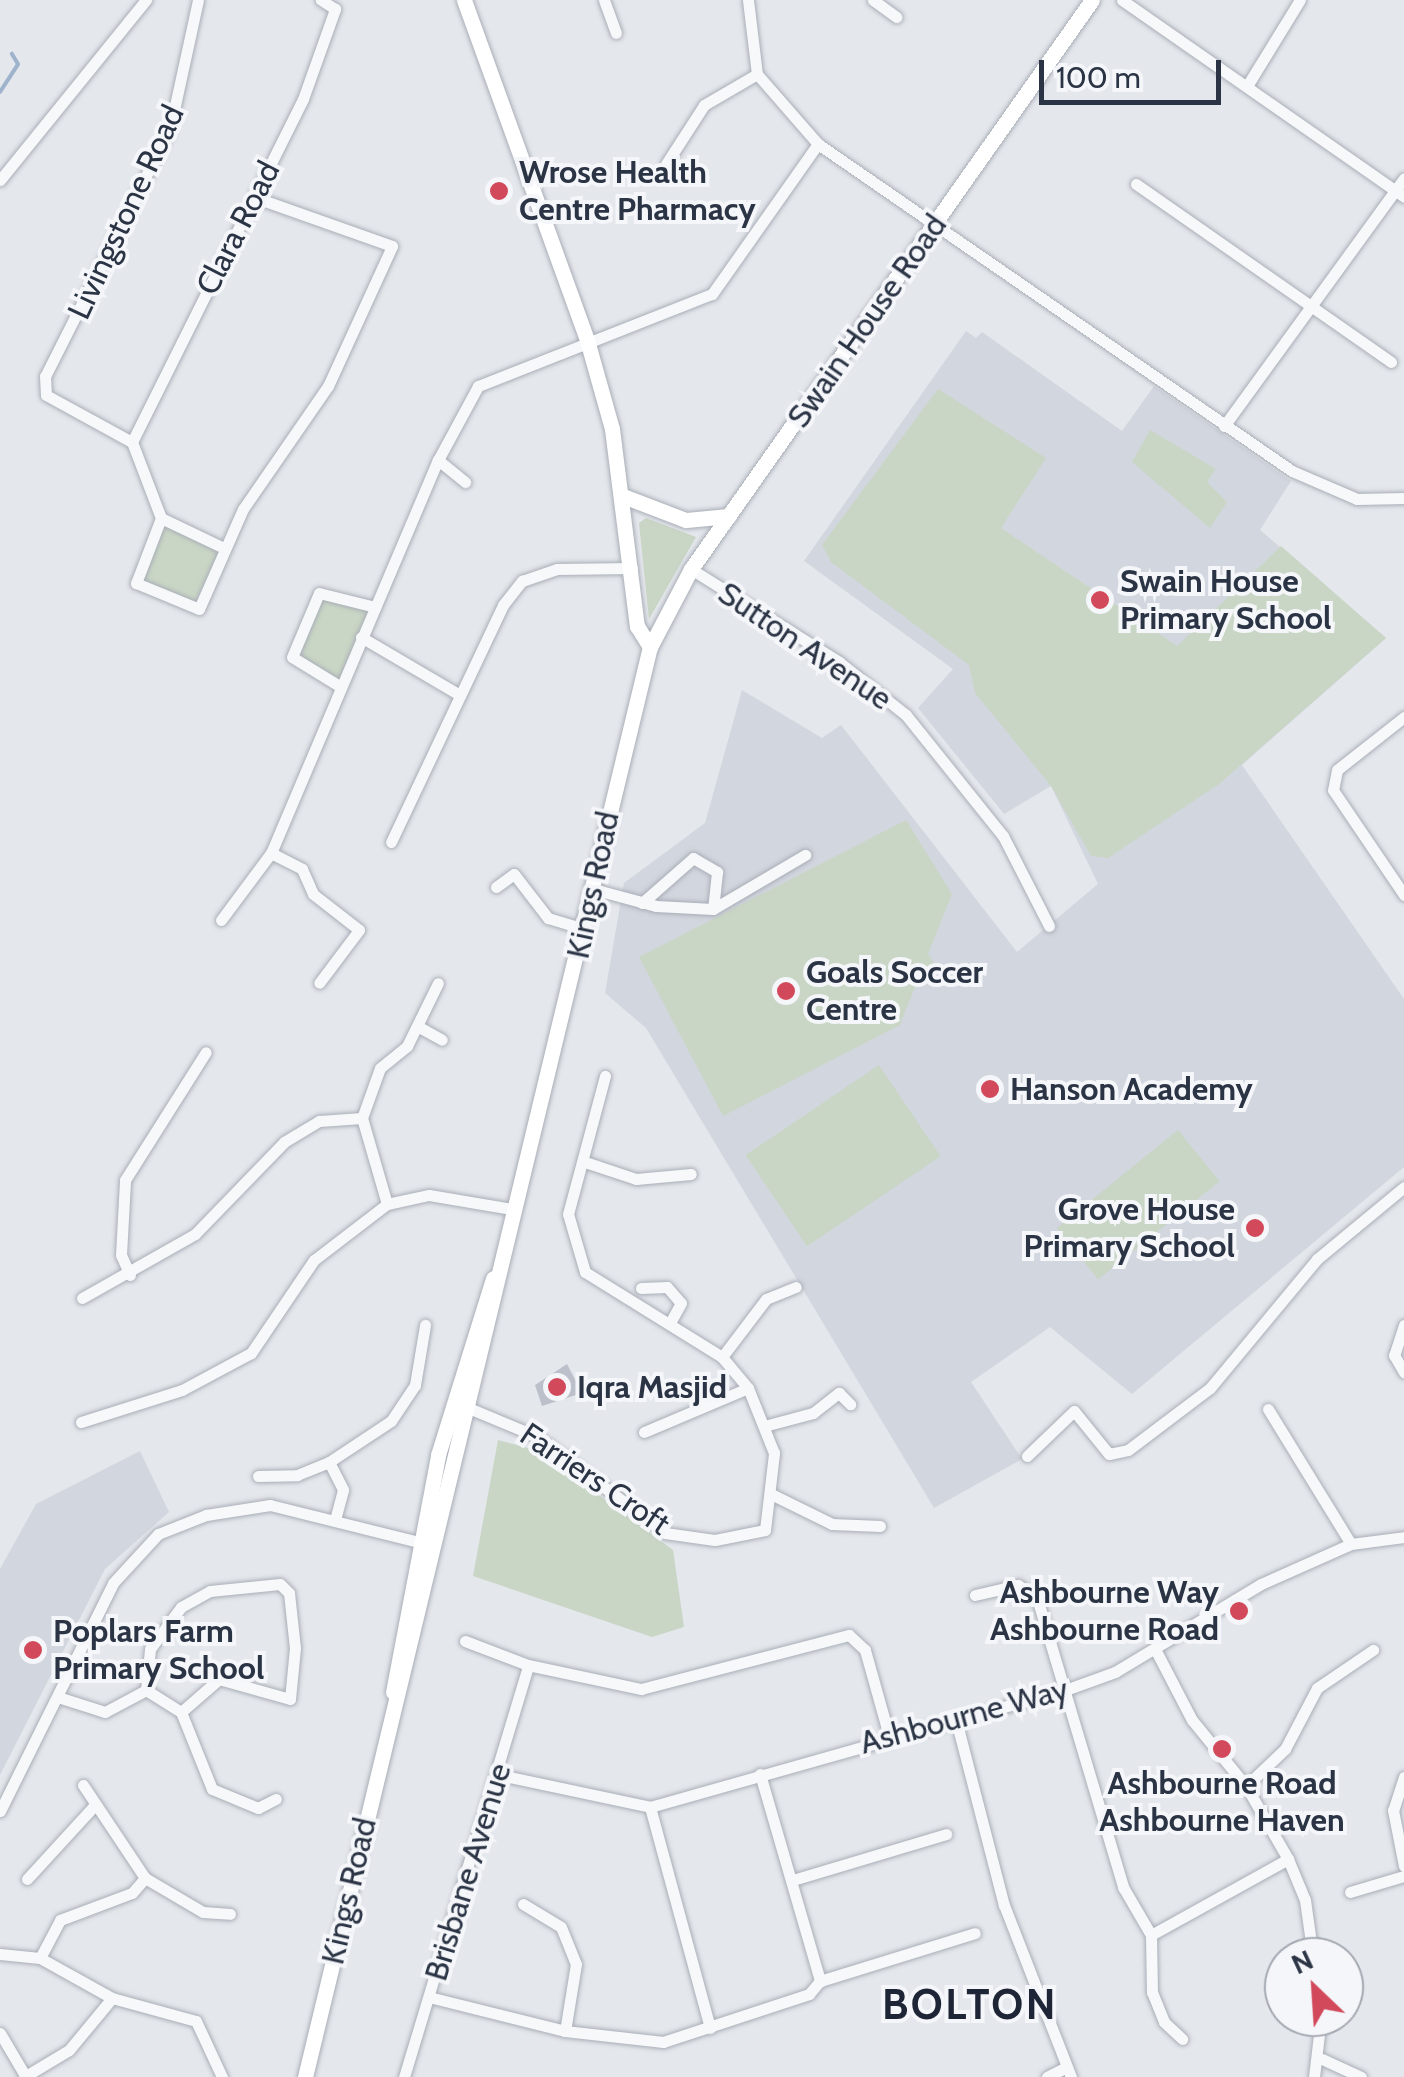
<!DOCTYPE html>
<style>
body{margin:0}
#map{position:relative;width:1404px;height:2077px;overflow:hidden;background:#e4e7ec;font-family:Cabin,sans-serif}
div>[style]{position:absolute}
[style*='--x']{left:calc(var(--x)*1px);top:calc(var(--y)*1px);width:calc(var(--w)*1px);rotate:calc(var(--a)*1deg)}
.built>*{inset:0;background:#d2d6de}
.green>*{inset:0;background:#c9d6c5;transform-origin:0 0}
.stream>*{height:4px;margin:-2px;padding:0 2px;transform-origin:2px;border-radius:2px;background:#9fb4cc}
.building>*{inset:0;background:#bbc0ca}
.roads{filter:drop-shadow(0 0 2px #a9aeb7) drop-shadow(0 0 2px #a9aeb7)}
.street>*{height:11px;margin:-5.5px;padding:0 5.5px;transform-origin:5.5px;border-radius:5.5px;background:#f7f8fa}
.secondary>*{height:15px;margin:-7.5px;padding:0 7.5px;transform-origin:7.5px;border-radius:7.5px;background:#fff}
.dots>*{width:28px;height:28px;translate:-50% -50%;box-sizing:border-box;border:5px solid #f4f6f9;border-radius:50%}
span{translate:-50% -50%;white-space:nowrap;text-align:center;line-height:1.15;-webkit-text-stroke:8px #f4f6f9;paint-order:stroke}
.poi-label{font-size:32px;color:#2b3445;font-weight:700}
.left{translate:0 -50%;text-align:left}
.right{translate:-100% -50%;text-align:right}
.street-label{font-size:32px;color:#2b3445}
.district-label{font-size:42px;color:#1d2536;font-weight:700;letter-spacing:2.5px}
.north{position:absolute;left:1264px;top:1937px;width:100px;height:100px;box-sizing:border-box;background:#f4f6f9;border:2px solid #a4a8b1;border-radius:50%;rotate:335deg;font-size:28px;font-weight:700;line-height:40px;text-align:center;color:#2b3445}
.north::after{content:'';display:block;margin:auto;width:35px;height:45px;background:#d1495b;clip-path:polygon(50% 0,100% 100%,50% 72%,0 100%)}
.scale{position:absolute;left:1039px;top:60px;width:182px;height:45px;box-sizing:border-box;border:5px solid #2b3445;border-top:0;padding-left:12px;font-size:30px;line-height:35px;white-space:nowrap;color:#2b3445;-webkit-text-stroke:8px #f4f6f9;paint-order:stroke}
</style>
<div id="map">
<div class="built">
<div style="clip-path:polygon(966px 331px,976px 338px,982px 332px,1122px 431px,1154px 386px,1291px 481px,1260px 530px,1386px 638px,1242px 765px,1404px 999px,1404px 1167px,1132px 1394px,1050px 1327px,971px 1382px,1022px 1459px,934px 1508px,646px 1028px,605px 993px,624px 883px,705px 823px,742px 690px,822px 738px,841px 725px,1017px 952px,1098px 884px,1051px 786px,1004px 814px,918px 708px,953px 669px,804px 561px)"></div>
<div style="clip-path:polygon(140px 1451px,169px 1512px,105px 1569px,0 1775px,0 1569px,36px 1504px)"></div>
</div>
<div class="green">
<div style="clip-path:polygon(938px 389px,1046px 458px,1001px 528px,1177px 646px,1281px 546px,1386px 638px,1219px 784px,1108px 858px,1091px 856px,1051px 786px,975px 693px,969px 665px,831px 562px,822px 545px)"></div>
<div style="clip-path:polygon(1150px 430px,1216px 469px,1207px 482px,1227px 502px,1210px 528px,1132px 462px)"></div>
<div style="clip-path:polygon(646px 518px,696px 537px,649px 619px,639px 523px)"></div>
<div style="left:163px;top:525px;width:62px;height:59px;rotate:25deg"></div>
<div style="clip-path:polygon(321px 598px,369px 610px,339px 680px,298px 656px)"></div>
<div style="clip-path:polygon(906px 820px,952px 894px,928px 954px,934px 963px,921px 972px,900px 1025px,723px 1116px,639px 957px)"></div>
<div style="left:879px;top:1065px;width:110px;height:161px;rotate:56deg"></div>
<div style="left:1178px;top:1130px;width:66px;height:156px;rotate:51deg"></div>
<div style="clip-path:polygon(498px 1440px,539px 1451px,673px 1550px,684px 1627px,652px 1637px,473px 1576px)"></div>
</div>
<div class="stream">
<div style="--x:0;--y:92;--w:33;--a:-57"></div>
<div style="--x:18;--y:64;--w:12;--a:-121"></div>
</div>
<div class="building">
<div style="clip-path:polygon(567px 1364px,582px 1393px,542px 1406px,535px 1385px)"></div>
</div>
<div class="roads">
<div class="street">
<div style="--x:198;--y:0;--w:131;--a:102.3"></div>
<div style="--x:170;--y:128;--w:278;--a:116.7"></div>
<div style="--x:45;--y:376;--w:19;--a:87"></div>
<div style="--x:46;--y:395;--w:98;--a:28.7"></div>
<div style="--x:132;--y:442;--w:81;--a:69.1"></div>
<div style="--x:161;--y:518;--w:70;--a:25.5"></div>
<div style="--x:604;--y:0;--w:35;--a:70"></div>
<div style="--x:748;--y:0;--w:75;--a:83.1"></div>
<div style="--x:757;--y:74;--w:93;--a:48.9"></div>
<div style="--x:818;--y:144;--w:576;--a:34.6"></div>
<div style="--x:1292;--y:471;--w:71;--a:23.3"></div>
<div style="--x:1357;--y:499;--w:47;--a:-1.2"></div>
<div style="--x:873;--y:0;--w:29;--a:36"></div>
<div style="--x:1122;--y:0;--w:344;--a:34.9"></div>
<div style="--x:1247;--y:86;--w:101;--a:-58.4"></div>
<div style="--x:666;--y:164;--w:70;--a:-57.2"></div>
<div style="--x:704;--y:105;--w:61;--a:-30.3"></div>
<div style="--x:0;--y:180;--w:232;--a:-51"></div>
<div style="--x:1136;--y:184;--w:311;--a:34.9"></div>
<div style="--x:1224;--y:426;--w:306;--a:-54"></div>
<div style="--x:132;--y:442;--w:383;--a:-63.5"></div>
<div style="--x:303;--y:99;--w:96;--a:-70.4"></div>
<div style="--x:335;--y:9;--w:17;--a:-147"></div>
<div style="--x:438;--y:460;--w:35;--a:39"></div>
<div style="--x:161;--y:518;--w:70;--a:111"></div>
<div style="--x:136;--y:583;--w:68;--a:22.4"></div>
<div style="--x:199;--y:609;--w:109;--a:-66.3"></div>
<div style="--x:243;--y:509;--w:150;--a:-55.4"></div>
<div style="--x:328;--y:386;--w:154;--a:-65.4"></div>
<div style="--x:392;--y:246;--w:146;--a:-160.5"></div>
<div style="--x:691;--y:569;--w:175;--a:32.1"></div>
<div style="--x:839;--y:662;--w:85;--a:38.3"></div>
<div style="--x:906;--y:715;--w:155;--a:51.3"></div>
<div style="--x:1003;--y:836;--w:101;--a:62.9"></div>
<div style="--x:361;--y:637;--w:115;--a:30.4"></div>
<div style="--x:341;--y:687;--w:57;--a:-148.5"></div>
<div style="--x:292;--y:657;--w:69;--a:-67.1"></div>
<div style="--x:319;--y:593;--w:58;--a:14"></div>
<div style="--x:1404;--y:717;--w:85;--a:141.7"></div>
<div style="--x:1337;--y:770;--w:20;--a:101"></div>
<div style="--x:1333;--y:790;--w:127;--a:55.9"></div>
<div style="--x:391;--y:842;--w:262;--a:-64.7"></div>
<div style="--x:503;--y:605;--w:31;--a:-52"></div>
<div style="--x:522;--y:581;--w:37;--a:-19"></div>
<div style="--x:557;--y:569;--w:75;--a:-0.8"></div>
<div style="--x:271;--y:853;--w:35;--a:27"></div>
<div style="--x:302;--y:869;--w:27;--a:66"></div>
<div style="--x:313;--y:894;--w:58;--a:38"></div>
<div style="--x:359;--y:930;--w:66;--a:127"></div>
<div style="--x:496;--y:887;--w:22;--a:-36"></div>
<div style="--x:514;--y:874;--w:56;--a:52.3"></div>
<div style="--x:548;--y:918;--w:38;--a:17"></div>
<div style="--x:593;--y:889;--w:65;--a:15.1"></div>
<div style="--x:656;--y:906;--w:57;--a:3"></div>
<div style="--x:713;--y:909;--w:107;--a:-30.4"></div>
<div style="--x:642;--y:903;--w:68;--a:-41.4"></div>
<div style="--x:693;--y:858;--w:28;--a:30"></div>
<div style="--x:717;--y:872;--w:37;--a:96"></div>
<div style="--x:221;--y:920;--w:84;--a:-53.3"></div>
<div style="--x:271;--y:853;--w:427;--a:-67"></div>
<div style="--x:438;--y:460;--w:84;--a:-61.6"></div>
<div style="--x:478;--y:386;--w:251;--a:-21.5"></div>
<div style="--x:712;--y:294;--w:184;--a:-54.8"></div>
<div style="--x:419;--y:1027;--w:26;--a:29"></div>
<div style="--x:588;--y:1163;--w:51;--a:18.4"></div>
<div style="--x:636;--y:1179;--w:55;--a:-5.2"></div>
<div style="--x:387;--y:1204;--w:90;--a:-106.2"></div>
<div style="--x:362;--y:1118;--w:53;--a:-70.2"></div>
<div style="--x:380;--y:1068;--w:35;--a:-39"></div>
<div style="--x:407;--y:1046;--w:70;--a:-63.8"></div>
<div style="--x:130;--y:1275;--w:22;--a:-114"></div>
<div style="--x:121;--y:1255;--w:75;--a:-86.9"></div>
<div style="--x:125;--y:1180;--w:151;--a:-57.7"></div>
<div style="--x:641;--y:1288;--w:26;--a:-2"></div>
<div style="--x:667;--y:1287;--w:21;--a:49"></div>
<div style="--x:681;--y:1303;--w:23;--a:119"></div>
<div style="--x:82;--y:1298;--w:130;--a:-29.5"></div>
<div style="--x:195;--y:1234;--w:128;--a:-45.9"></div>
<div style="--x:284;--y:1142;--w:41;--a:-31"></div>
<div style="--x:319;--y:1121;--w:43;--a:-4"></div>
<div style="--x:1404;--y:1325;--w:32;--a:108"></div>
<div style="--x:1394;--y:1355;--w:20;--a:60"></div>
<div style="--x:722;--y:1357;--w:73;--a:-52.8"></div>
<div style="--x:766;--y:1299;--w:32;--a:-22"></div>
<div style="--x:459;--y:1404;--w:83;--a:22.6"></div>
<div style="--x:536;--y:1436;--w:161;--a:36.9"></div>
<div style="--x:665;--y:1533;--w:50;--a:8"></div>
<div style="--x:715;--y:1540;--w:51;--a:-11.3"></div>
<div style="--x:765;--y:1530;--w:78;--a:-83.3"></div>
<div style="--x:774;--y:1453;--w:70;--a:-111.8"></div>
<div style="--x:748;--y:1388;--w:40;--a:-130"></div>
<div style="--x:722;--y:1357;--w:161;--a:-148.2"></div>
<div style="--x:585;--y:1272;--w:60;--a:-106.3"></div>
<div style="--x:568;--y:1214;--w:143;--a:-75"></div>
<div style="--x:1268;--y:1409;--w:158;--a:58.4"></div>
<div style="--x:81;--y:1422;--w:106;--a:-17.6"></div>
<div style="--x:182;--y:1390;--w:78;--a:-28.2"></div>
<div style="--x:251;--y:1353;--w:112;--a:-55.9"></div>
<div style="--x:314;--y:1260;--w:92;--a:-37.5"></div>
<div style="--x:387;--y:1204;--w:43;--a:-12.1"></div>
<div style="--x:429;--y:1195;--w:84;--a:9.6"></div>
<div style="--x:768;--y:1425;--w:47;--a:-14.9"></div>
<div style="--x:813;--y:1413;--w:33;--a:-38"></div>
<div style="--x:839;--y:1393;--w:16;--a:45"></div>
<div style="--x:644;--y:1432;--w:113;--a:-22.9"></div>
<div style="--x:1027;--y:1456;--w:65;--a:-43.8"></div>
<div style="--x:1074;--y:1411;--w:55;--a:50.9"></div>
<div style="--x:1109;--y:1454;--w:19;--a:-12"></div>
<div style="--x:1128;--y:1450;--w:103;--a:-37.1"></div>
<div style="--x:1210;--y:1388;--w:168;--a:-50.3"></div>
<div style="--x:1317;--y:1259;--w:113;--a:-39.6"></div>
<div style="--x:329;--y:1462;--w:31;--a:63"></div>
<div style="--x:343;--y:1490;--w:31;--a:105"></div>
<div style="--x:258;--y:1476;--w:39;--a:-1"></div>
<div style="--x:297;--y:1475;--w:35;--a:-22"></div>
<div style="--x:329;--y:1462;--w:74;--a:-33.5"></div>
<div style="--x:391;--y:1421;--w:43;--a:-56.3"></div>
<div style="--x:415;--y:1385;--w:61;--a:-80.5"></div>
<div style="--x:771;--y:1494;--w:68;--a:26.2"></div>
<div style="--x:832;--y:1524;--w:48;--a:2.4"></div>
<div style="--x:975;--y:1595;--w:44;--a:-13.1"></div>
<div style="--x:1018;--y:1585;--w:23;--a:34"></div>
<div style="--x:1037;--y:1598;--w:302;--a:73.4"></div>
<div style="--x:1123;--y:1887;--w:56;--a:59.7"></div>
<div style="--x:1151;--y:1935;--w:157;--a:-29"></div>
<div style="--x:465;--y:1641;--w:67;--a:20.9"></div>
<div style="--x:528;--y:1665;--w:116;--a:12"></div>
<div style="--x:641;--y:1689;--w:215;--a:-14.6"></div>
<div style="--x:849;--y:1635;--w:22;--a:43"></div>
<div style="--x:865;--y:1650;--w:89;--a:74.4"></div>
<div style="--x:1155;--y:1649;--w:80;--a:62.5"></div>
<div style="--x:1192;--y:1720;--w:85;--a:50.7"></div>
<div style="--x:1246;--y:1786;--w:84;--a:60.1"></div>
<div style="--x:1288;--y:1859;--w:44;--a:67.5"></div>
<div style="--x:1305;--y:1900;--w:58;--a:82"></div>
<div style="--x:146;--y:1690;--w:41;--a:-84.4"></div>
<div style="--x:150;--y:1649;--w:52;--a:-53.6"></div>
<div style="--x:181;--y:1607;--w:33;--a:-29"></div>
<div style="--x:210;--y:1591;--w:70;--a:-5.7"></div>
<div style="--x:280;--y:1584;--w:13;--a:45"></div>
<div style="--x:289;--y:1593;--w:55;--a:83.8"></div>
<div style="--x:295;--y:1648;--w:51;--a:95.6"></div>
<div style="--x:290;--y:1699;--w:74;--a:-164.3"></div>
<div style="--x:219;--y:1679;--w:50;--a:139"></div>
<div style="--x:61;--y:1698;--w:46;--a:17.7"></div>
<div style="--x:105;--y:1712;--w:47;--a:-28.2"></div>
<div style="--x:146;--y:1690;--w:41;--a:32.2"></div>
<div style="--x:181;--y:1712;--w:83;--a:68.1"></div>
<div style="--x:212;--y:1789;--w:50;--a:22.4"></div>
<div style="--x:258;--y:1808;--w:20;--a:-27"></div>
<div style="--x:956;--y:1720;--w:191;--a:75.5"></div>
<div style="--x:1004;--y:1905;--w:185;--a:68.7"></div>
<div style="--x:760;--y:1774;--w:216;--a:73.8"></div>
<div style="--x:500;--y:1775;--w:153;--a:12"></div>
<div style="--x:650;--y:1807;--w:434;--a:-15.8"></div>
<div style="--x:1068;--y:1689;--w:50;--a:-19.9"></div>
<div style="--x:1115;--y:1672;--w:170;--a:-31.1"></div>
<div style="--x:1261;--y:1584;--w:98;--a:-24"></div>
<div style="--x:1351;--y:1544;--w:53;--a:-7.5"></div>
<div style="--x:1404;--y:1777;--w:35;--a:108"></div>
<div style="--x:1393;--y:1810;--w:57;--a:78.9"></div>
<div style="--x:83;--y:1785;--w:112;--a:56.3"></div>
<div style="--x:145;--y:1878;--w:67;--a:30.4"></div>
<div style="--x:203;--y:1912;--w:27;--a:4"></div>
<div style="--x:1246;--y:1786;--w:54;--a:-43.5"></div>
<div style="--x:1285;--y:1749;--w:69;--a:-62.3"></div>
<div style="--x:1317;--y:1688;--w:68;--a:-34.2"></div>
<div style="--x:650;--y:1807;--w:229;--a:74.8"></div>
<div style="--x:0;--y:1811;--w:254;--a:-63.6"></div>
<div style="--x:113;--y:1583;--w:67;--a:-47.4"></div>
<div style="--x:158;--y:1534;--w:52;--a:-21.6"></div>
<div style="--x:206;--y:1515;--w:65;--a:-8.9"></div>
<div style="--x:270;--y:1505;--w:161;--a:14"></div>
<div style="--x:27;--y:1879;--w:98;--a:-47.5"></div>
<div style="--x:793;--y:1880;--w:160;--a:-16.7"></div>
<div style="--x:1350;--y:1892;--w:56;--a:-16.5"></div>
<div style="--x:523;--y:1904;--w:44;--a:31.2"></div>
<div style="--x:561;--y:1927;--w:40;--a:68"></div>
<div style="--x:576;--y:1964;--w:68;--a:99.3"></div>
<div style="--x:1151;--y:1935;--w:57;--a:89"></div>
<div style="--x:1152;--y:1992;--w:32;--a:68"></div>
<div style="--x:1164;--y:2022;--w:25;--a:43"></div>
<div style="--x:0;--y:1954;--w:40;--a:5.7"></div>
<div style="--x:40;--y:1958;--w:82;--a:29.1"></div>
<div style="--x:112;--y:1998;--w:87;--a:15.3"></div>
<div style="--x:196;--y:2021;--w:62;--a:65.1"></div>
<div style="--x:40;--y:1958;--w:43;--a:-62.2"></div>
<div style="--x:60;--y:1920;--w:77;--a:-20.6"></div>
<div style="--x:132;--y:1893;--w:20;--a:-49"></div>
<div style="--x:820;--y:1981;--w:162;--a:-17.2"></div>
<div style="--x:429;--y:1997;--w:140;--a:14"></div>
<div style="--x:565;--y:2031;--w:99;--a:6.4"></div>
<div style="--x:663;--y:2042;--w:154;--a:-18.2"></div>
<div style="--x:809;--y:1994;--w:17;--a:-50"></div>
<div style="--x:0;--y:2033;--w:45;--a:59.5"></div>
<div style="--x:1322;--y:2059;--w:43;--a:24.8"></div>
<div style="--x:24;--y:2077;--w:52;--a:-31"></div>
<div style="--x:69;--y:2050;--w:67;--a:-50.4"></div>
<div style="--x:404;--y:2077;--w:430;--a:-73.2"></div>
<div style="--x:1047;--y:2077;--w:22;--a:-27"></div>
<div style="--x:1314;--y:2077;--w:60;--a:-83.3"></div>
</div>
<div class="secondary">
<div style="--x:464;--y:0;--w:362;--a:70.1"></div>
<div style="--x:587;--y:340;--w:92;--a:74.3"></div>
<div style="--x:612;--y:429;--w:199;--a:82.8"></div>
<div style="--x:637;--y:626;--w:25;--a:58"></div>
<div style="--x:623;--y:496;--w:67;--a:20.9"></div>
<div style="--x:686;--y:520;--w:43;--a:-5.3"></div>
<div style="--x:393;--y:1692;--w:241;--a:-79.2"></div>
<div style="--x:438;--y:1455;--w:185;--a:-72.7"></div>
<div style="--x:305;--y:2077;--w:1471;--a:-76.44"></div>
<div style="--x:650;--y:647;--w:88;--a:-62.3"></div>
<div style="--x:691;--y:569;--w:696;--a:-54.83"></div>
</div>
</div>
<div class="dots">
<div style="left:499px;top:191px;background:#d1495b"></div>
<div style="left:1100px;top:600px;background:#d1495b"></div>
<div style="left:786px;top:991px;background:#d1495b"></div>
<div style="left:990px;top:1089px;background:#d1495b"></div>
<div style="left:1255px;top:1228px;background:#d1495b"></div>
<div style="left:557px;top:1387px;background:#d1495b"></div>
<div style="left:1239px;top:1611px;background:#d1495b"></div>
<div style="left:33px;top:1650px;background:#d1495b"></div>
<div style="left:1222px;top:1749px;background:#d1495b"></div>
</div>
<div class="poi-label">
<span class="left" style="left:519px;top:191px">Wrose Health<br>Centre Pharmacy</span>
<span class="left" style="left:1120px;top:600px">Swain House<br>Primary School</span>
<span class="left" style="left:806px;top:991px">Goals Soccer<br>Centre</span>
<span class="left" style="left:1010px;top:1089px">Hanson Academy</span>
<span class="right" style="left:1235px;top:1228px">Grove House<br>Primary School</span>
<span class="left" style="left:577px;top:1387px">Iqra Masjid</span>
<span class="right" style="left:1219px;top:1611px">Ashbourne Way<br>Ashbourne Road</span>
<span class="left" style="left:53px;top:1650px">Poplars Farm<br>Primary School</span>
<span style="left:1222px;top:1802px">Ashbourne Road<br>Ashbourne Haven</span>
</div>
<div class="street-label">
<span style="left:126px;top:212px;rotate:-65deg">Livingstone Road</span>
<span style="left:238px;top:228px;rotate:-63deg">Clara Road</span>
<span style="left:867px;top:321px;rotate:-55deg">Swain House Road</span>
<span style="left:805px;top:646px;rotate:34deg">Sutton Avenue</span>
<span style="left:593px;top:885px;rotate:-78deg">Kings Road</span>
<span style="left:595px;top:1479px;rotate:34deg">Farriers Croft</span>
<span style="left:964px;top:1716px;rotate:-15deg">Ashbourne Way</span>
<span style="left:468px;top:1872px;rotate:-73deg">Brisbane Avenue</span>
<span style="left:349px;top:1891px;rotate:-77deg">Kings Road</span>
</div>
<div class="district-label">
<span style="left:970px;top:2004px">BOLTON</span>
</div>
<div class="north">N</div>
<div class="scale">100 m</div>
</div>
